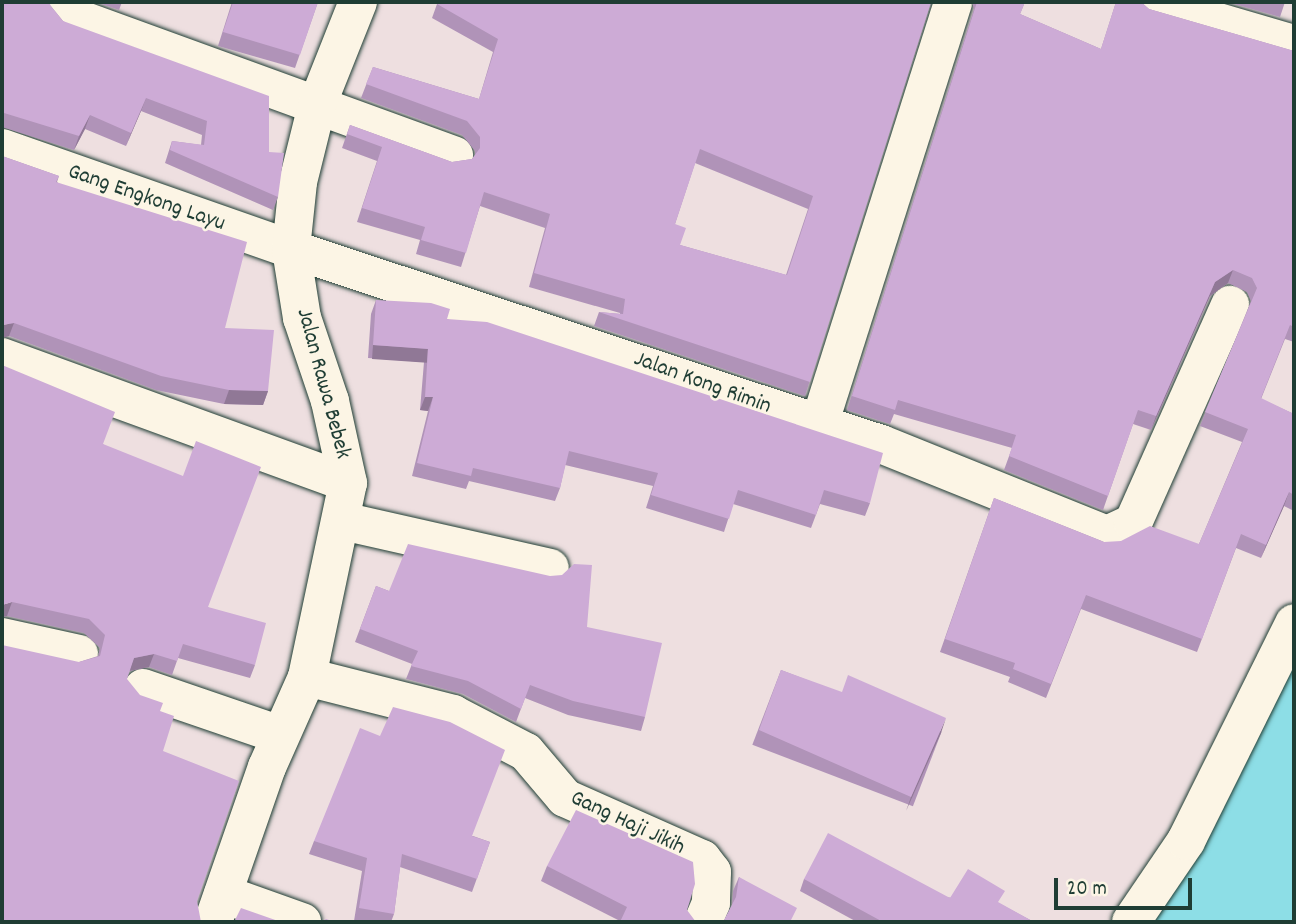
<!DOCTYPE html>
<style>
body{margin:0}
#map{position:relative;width:1296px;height:924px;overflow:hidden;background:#eedfe0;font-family:Dekko,sans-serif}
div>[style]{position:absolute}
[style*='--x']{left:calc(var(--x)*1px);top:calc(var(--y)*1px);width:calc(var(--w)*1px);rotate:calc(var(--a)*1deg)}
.water>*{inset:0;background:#8ddee6}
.roads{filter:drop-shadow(0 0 2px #1f3d34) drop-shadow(0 0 2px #1f3d34)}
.minor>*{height:38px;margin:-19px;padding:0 19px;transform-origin:19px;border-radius:19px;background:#fcf5e5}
.wall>*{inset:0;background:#b093b8;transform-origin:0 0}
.shaded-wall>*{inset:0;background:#907896;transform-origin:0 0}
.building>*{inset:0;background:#cdabd6}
span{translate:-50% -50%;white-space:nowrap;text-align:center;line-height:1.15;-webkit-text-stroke:5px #fcf5e5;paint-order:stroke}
.street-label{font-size:23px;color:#1f3d34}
.frame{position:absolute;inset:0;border:4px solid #1f3d34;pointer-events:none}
.scale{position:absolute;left:1054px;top:878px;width:138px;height:32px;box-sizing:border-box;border:4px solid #1f3d34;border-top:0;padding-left:9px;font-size:21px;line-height:24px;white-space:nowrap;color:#1f3d34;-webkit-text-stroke:5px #fcf5e5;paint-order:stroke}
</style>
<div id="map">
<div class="water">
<div style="clip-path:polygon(1294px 647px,1294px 922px,1134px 922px)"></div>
</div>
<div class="roads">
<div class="minor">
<div style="--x:1150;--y:2;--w:150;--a:16.3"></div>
<div style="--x:66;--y:14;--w:413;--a:20"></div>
<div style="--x:2;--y:148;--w:306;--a:19.3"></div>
<div style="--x:291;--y:249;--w:621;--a:18.29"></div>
<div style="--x:881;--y:444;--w:244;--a:21.9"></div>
<div style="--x:1107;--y:535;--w:29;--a:-25"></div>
<div style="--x:1133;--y:523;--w:239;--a:-66"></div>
<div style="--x:2;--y:357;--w:368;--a:20"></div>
<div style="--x:819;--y:425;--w:444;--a:-72.4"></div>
<div style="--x:342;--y:521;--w:213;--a:12.7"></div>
<div style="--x:2;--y:637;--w:79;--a:12.4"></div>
<div style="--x:307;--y:677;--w:151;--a:14.2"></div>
<div style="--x:453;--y:714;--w:82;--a:27.5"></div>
<div style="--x:526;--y:752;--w:60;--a:49.7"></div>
<div style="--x:565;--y:798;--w:150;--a:24"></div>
<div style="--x:702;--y:859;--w:16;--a:52"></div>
<div style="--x:712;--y:872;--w:31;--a:92"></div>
<div style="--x:711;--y:903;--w:21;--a:113"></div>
<div style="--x:143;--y:688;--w:145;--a:18.9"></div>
<div style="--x:223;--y:894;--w:84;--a:19.5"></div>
<div style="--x:213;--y:922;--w:164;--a:-70.8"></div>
<div style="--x:267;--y:767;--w:98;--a:-66"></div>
<div style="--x:307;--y:677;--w:198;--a:-78.1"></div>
<div style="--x:348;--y:483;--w:84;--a:-102.4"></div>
<div style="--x:330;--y:401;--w:88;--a:-108.6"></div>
<div style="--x:302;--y:318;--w:70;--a:-99.1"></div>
<div style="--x:291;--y:249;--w:67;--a:-84"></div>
<div style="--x:298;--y:182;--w:79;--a:-76.1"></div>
<div style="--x:317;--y:105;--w:111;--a:-68.3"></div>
<div style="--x:1131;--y:922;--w:98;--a:-55.8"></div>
<div style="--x:1186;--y:841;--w:243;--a:-63.6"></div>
</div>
</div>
<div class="wall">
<div style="clip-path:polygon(2px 2px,50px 5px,63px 21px,269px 152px,278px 197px,273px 210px,165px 163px,172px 141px,201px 145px,202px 135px,141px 111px,126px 146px,85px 129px,74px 150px,2px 127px)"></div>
<div style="clip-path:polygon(96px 2px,122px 2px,119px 10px)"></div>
<div style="clip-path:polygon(232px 2px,318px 2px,295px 68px,218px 46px)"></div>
<div style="clip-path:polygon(evenodd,931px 2px,805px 396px,594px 326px,599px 312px,620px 314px,620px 313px,529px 287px,545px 228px,480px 206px,461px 267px,416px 254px,420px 240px,357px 222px,377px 161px,342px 148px,350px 125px,452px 162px,472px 159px,475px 155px,475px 151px,462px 135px,361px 98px,373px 67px,479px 99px,493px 52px,432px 18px,437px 4px,931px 2px,695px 163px,808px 209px,786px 275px,680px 245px,675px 224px,695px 163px)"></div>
<div style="clip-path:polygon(972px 2px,1025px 2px,1020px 14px,1101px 49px,1116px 2px,1141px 2px,1149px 9px,1294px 51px,1294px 342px,1285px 339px,1261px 399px,1294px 414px,1294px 511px,1284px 506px,1261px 558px,1236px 548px,1197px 652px,1081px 609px,1046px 698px,1008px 682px,1010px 677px,940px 652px,994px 498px,1104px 542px,1199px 544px,1242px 442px,1200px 426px,1251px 301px,1247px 292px,1228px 283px,1210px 296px,1151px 430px,1133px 424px,1103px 510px,1004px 470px,1012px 448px,894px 414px,890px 424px,847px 410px,974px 9px)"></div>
<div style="clip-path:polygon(1227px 2px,1285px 2px,1280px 17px)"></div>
<div style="clip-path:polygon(2px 156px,59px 176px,57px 182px,225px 328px,268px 391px,263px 405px,224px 404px,156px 390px,9px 336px)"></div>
<div style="clip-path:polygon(376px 300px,447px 319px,870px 503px,865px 516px,820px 504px,811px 528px,733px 504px,724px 532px,646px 508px,653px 486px,565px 465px,560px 488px,555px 501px,469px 481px,466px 489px,412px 476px,428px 411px,420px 410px,424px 362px,368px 358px,371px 314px)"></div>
<div style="clip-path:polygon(103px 444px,208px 607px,255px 665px,250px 678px,178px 658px,172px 675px,149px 667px,130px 671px,79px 662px,98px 656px,100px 648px,84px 633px,7px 616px,2px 617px)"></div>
<div style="clip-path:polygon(376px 586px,389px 591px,587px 627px,645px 717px,641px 731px,568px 715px,525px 698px,516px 722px,463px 694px,406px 679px,412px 664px,355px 642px)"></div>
<div style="left:781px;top:670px;width:172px;height:80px;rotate:21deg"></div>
<div style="clip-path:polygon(473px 836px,490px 842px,472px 892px,400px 867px,394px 914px,391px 922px,354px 921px,362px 871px,309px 854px,314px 841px)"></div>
<div style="clip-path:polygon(693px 862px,620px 921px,541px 881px,547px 866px)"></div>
<div style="clip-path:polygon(739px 877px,792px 922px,732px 906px,733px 891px)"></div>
<div style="clip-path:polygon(804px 879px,1000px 904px,1034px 922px,857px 922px,800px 891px)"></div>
</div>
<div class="shaded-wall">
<div style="clip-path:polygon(146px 98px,141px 111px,126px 146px,131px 133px)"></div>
<div style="clip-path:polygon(90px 115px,85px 129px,74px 150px,79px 136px)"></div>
<div style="clip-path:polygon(1233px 270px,1228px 283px,1210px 296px,1151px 430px,1156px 416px,1215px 282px)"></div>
<div style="clip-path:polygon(14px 323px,9px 336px,2px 338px,2px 325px)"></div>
<div style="left:373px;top:345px;width:55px;height:14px;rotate:4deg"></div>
<div style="clip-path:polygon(229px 390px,268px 391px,263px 405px,224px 404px)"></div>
<div style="clip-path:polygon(425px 397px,433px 397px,428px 411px,420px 410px)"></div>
<div style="clip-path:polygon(1289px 492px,1284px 506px,1261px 558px,1266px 545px)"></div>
<div style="clip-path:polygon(12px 602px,7px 616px,2px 617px,2px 605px)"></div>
<div style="clip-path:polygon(154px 654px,149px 667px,129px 671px,134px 658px)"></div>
<div style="clip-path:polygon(946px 718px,941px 733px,906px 811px,911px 797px)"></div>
</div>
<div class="building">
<div style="clip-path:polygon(2px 2px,51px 2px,50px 5px,63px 21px,269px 96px,269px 152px,284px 153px,278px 197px,170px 150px,172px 141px,204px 145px,207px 121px,146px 98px,131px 133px,90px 115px,79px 136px,4px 113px,2px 114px)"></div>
<div style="clip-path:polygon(233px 2px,318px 2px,300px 55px,223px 32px)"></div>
<div style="clip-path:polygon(evenodd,438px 2px,931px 2px,810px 382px,599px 312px,623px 314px,625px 299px,534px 273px,550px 214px,484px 192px,466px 253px,421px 240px,425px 227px,362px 208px,382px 147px,347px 134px,350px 125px,452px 162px,472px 159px,480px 148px,480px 137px,467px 121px,366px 84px,373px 67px,479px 99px,498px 39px,437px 4px,438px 2px,700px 149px,813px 196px,787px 275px,680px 245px,686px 228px,675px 224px,700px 149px)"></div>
<div style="clip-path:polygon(977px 2px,1025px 2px,1020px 14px,1101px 49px,1116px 2px,1141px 2px,1149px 9px,1294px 51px,1294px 327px,1290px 325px,1261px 398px,1294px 414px,1294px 495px,1289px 492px,1266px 545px,1241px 534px,1202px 639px,1086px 595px,1051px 684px,1013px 669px,1015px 663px,945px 639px,994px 498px,1104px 542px,1121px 541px,1150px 526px,1199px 544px,1248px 429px,1205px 412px,1257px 288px,1252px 278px,1233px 270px,1215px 282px,1156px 416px,1138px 410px,1108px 496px,1009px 456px,1016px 435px,898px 400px,895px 410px,852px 396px)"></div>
<div style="clip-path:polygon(2px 156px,59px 176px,56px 182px,247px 242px,225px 328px,274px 330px,268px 391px,229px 390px,161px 376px,14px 323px,2px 325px)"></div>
<div style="clip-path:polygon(376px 300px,431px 303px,450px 309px,447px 319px,487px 322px,883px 453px,870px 503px,824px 490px,816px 515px,738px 490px,729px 519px,651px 495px,658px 473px,569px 451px,560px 488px,473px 468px,471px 476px,417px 463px,433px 397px,425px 397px,428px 349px,373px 345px)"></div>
<div style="clip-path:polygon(2px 365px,115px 412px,103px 444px,183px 476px,196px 441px,261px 467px,208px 607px,266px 623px,255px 665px,183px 644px,177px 661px,154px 654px,134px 658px,127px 679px,140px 695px,163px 703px,160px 711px,174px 716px,163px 751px,239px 781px,197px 901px,201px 922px,2px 922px,2px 645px,79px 662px,100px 656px,105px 635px,89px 619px,12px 602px,2px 605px)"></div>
<div style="clip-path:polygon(408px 544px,550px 576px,562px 575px,574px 564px,592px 565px,587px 627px,662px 643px,645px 717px,573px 701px,530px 685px,521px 709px,468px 681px,411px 666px,418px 651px,360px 629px,376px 586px,389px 591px)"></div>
<div style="clip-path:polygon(781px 670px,842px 692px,848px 675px,946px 718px,911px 797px,759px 730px)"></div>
<div style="clip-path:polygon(393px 707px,450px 722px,505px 750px,472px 836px,490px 842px,477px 879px,402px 854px,394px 914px,359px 908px,367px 858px,314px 841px,360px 728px,380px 736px)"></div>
<div style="clip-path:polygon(576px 810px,693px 862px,695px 884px,687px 910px,696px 922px,620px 922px,627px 907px,547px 866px)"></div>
<div style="clip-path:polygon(828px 833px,950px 898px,968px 869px,1005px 891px,998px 902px,1034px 922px,883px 922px,804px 879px)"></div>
<div style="clip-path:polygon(739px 877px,797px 908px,790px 922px,723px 922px,736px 897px)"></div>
<div style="clip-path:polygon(241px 908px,281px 922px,234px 922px)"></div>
<div style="clip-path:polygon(326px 919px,335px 922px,321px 922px)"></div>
</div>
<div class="street-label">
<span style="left:146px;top:199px;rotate:19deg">Gang Engkong Layu</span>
<span style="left:322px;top:384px;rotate:75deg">Jalan Rawa Bebek</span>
<span style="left:702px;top:384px;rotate:20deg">Jalan Kong Rimin</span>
<span style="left:627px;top:824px;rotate:25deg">Gang Haji Jikih</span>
</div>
<div class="frame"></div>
<div class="scale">20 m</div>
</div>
